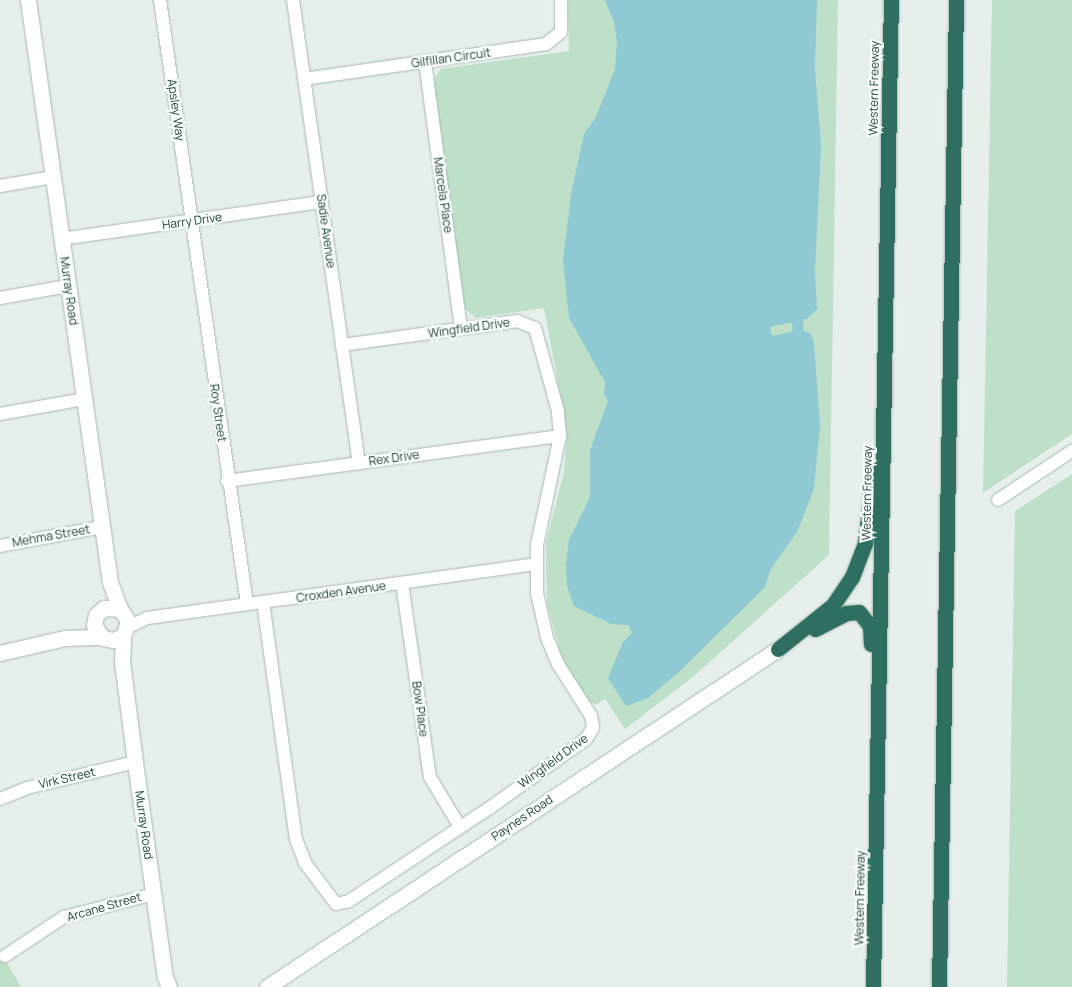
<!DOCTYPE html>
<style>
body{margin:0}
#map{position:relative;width:1072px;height:987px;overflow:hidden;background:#e6efeb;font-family:Manrope,sans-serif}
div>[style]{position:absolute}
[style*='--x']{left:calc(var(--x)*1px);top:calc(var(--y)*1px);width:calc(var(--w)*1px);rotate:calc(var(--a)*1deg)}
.green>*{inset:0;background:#bfe0c8}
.water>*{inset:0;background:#8ec9d4}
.canal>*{height:11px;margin:-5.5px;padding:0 5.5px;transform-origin:5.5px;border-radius:5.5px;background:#8ec9d4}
.roads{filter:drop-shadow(0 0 1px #a8b8b2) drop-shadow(0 0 1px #a8b8b2)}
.minor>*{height:12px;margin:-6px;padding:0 6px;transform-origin:6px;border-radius:6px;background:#fff}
.tertiary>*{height:15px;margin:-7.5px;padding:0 7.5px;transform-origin:7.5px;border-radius:7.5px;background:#fff}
.motorway>*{height:15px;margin:-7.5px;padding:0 7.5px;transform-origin:7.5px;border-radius:7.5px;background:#2f6f62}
span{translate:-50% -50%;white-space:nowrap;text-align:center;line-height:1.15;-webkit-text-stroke:4.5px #f7fbf9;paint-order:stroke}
.street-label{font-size:12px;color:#24423a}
</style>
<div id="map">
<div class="green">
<div style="clip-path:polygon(568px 0,838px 0,829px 555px,694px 676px,625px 729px,605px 699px,597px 704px,590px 703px,574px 679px,560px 652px,547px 603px,546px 542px,564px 472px,567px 431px,544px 308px,476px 318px,465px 309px,433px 80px,441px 69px,569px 51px)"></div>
<div style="clip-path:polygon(992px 0,1072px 0,1072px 434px,983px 493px)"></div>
<div style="clip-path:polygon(1072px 474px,1072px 987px,1007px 987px,1015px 511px)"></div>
<div style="clip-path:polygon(0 951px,21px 987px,0 987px)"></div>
</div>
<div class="water">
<div style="clip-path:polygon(605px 0,817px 0,815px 68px,821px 146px,815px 272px,817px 309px,807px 319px,770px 327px,772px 336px,800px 330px,810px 333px,814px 342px,820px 425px,814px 489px,797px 532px,771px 569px,765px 587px,679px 672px,648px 698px,626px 706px,608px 678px,623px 642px,632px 633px,628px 625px,611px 624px,574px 606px,567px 586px,566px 565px,569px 540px,590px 497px,590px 450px,608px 401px,604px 394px,605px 382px,569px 318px,563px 261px,571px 194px,584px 134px,596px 117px,615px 69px,617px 41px,614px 22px)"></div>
</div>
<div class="canal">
<div style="--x:797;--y:307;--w:39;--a:89"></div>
</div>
<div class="roads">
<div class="minor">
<div style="--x:160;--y:0;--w:610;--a:81.8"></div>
<div style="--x:293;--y:0;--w:468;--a:81.9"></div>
<div style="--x:425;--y:62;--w:269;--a:82.3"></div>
<div style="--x:304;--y:79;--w:245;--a:-8.2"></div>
<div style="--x:546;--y:44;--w:19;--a:-39"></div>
<div style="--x:561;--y:32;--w:32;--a:-90"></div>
<div style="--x:0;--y:186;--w:54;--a:-9.6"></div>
<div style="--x:61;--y:239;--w:264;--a:-8.1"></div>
<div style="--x:0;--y:298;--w:69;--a:-10"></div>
<div style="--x:0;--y:414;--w:85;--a:-10.1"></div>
<div style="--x:227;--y:481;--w:336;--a:-7.7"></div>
<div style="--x:998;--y:500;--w:89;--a:-33.5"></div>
<div style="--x:0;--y:546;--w:104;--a:-10.6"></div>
<div style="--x:402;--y:583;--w:196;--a:81.8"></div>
<div style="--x:430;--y:777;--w:58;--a:59"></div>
<div style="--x:263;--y:602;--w:239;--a:82.1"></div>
<div style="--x:296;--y:839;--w:26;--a:69"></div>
<div style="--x:305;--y:863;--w:51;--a:52.9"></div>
<div style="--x:336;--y:904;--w:13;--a:-13"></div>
<div style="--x:349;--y:901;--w:170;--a:-33.5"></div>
<div style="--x:491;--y:807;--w:117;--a:-35.6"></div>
<div style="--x:586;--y:739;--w:13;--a:-58"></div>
<div style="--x:593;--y:728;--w:12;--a:-99"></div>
<div style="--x:591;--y:716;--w:62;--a:-122.4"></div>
<div style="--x:558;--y:664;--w:28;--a:-113"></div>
<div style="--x:547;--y:638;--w:46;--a:-102.5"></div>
<div style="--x:537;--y:593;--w:48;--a:-90"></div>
<div style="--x:537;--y:545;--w:111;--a:-78.1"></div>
<div style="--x:560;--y:436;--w:25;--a:-95"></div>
<div style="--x:558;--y:411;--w:86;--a:-105.5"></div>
<div style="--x:535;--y:328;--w:19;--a:-159"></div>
<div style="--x:517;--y:321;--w:177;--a:172.2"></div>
<div style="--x:128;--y:627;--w:21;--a:-25"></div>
<div style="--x:147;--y:618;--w:392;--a:-7.9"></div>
<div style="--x:0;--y:799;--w:29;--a:-22"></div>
<div style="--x:27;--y:788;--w:111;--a:-13.5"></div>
<div style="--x:5;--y:956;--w:71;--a:-33.5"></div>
<div style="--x:64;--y:917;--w:93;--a:-14.3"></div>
</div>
<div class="tertiary">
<div style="--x:28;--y:0;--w:588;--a:81.98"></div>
<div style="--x:110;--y:582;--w:29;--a:70"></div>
<div style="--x:120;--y:609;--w:14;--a:56"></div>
<div style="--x:128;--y:621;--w:16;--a:108"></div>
<div style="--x:123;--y:636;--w:11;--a:158"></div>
<div style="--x:113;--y:640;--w:10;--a:-169"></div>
<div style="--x:103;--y:638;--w:16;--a:-125"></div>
<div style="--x:94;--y:625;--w:10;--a:-79"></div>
<div style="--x:96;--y:615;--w:11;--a:-41"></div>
<div style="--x:104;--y:608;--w:16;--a:4"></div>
<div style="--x:123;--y:636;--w:26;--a:92"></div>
<div style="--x:122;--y:662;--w:101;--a:82.6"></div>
<div style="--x:135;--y:762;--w:217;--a:82.1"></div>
<div style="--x:165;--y:977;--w:11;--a:68"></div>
<div style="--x:0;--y:653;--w:67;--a:-13"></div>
<div style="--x:65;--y:638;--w:37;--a:-2"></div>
<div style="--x:267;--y:987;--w:613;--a:-33.48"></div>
</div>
<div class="motorway">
<div style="--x:815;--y:629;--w:35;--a:-27"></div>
<div style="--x:846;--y:613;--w:13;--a:-4"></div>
<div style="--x:859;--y:612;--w:18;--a:52"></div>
<div style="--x:870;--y:626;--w:18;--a:87"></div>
<div style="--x:778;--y:649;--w:70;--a:-38.7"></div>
<div style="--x:833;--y:605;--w:34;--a:-56"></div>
<div style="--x:852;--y:577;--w:36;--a:-69"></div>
<div style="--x:865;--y:543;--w:73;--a:-82.9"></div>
<div style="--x:873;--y:987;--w:987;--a:-88.96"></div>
<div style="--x:939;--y:987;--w:987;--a:-89.01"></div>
</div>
</div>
<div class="street-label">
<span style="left:451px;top:58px;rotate:-8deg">Gilfillan Circuit</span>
<span style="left:874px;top:88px;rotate:-89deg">Western Freeway</span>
<span style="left:176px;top:110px;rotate:82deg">Apsley Way</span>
<span style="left:443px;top:195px;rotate:82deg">Marcela Place</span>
<span style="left:192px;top:221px;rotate:-8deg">Harry Drive</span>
<span style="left:326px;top:231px;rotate:82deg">Sadie Avenue</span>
<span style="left:69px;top:291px;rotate:82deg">Murray Road</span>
<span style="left:469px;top:328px;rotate:-8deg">Wingfield Drive</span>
<span style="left:218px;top:413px;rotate:82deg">Roy Street</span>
<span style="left:394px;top:458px;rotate:-8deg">Rex Drive</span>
<span style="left:867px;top:493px;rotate:-89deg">Western Freeway</span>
<span style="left:51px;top:536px;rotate:-10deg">Mehma Street</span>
<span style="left:341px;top:592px;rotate:-8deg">Croxden Avenue</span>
<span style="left:420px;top:709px;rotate:82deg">Bow Place</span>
<span style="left:553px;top:761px;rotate:-36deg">Wingfield Drive</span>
<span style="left:67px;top:778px;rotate:-13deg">Virk Street</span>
<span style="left:522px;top:818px;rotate:-34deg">Paynes Road</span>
<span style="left:144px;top:825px;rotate:82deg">Murray Road</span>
<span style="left:860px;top:898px;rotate:-89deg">Western Freeway</span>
<span style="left:104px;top:907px;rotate:-16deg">Arcane Street</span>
</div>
</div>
